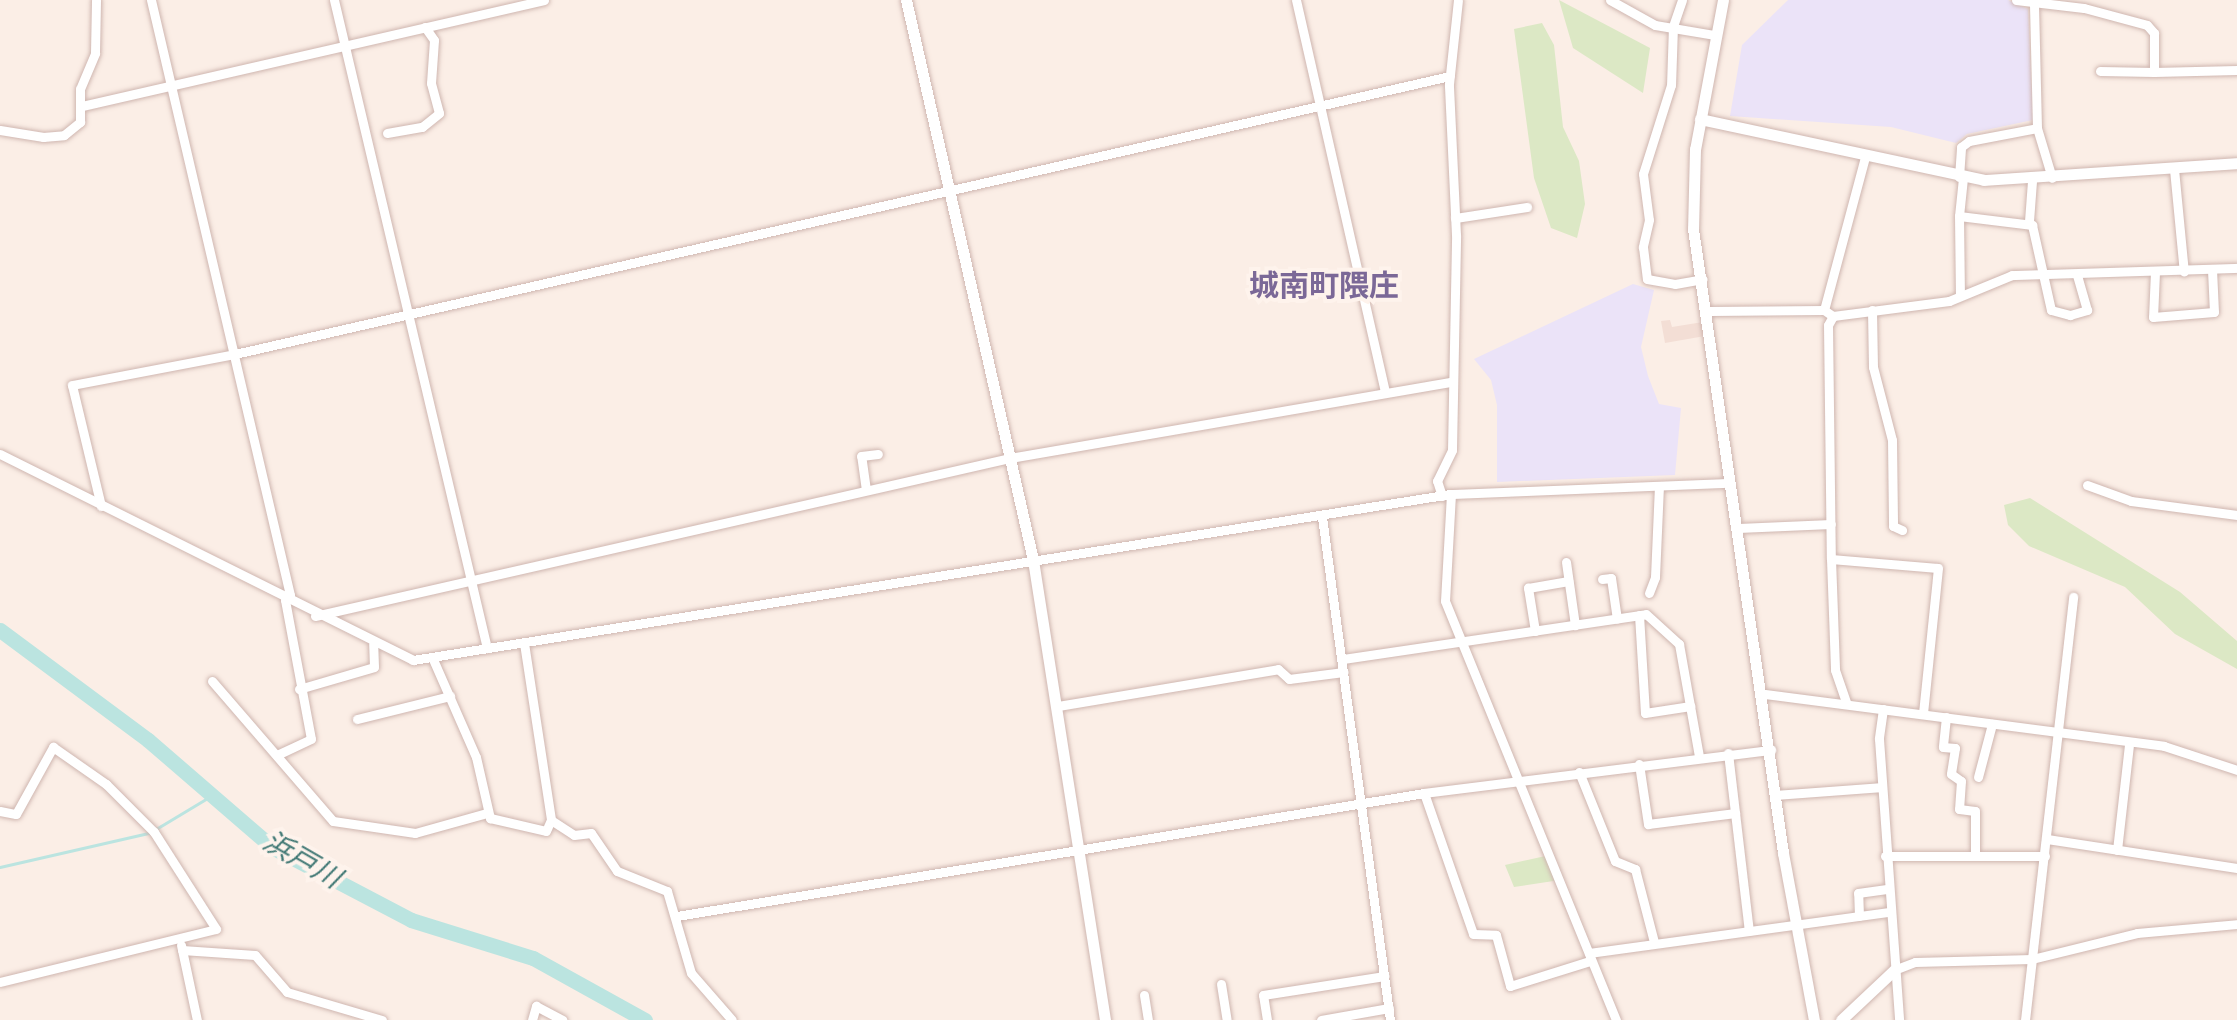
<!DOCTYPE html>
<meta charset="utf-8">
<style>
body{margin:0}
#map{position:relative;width:2237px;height:1020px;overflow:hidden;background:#fbeee6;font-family:Poppins,"Noto Sans JP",sans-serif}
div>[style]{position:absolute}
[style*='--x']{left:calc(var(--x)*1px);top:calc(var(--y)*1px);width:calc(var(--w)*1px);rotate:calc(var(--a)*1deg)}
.residential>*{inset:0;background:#f3ded5}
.education>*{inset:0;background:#ebe3f8}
.green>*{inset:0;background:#dce8c5}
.stream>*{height:2.5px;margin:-1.25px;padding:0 1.25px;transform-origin:1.25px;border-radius:1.25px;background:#bbe4e0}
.river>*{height:15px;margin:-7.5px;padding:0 7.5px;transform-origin:7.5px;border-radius:7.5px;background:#bbe4e0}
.roads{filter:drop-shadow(0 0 2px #cfb6b0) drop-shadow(0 0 2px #cfb6b0)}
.minor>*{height:9px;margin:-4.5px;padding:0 4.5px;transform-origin:4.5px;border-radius:4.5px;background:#fff}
.tertiary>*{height:11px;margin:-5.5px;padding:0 5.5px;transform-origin:5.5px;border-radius:5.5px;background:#fff}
span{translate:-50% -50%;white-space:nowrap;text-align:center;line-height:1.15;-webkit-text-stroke:8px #fef3ec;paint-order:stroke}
.water-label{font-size:28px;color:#407874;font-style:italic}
.quarter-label{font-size:30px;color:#7b6897;font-weight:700}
</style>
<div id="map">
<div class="residential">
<div style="clip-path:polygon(1670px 320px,1672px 327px,1703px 322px,1705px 336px,1665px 343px,1661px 321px)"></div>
</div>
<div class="education">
<div style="clip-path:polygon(1788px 0,2008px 0,2028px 9px,2033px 120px,1967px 134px,1956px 143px,1891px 127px,1730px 116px,1742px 45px)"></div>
<div style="clip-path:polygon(1633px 284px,1654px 290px,1641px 347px,1648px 376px,1659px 404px,1681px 408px,1675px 475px,1497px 482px,1497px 405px,1491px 380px,1474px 359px)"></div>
</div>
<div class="green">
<div style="clip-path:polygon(1559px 0,1650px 48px,1643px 93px,1573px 48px)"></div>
<div style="clip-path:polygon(1542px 23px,1554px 45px,1563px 127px,1579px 161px,1585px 204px,1577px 238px,1551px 228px,1534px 178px,1514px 29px)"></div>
<div style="clip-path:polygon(2030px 498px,2180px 592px,2237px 641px,2237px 669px,2175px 634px,2125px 587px,2029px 546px,2008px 525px,2004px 505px)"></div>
<div style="clip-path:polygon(1550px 855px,1560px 880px,1514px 887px,1505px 865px)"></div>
</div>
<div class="stream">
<div style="--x:156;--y:829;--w:64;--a:-31"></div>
<div style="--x:0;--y:867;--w:153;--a:-12.9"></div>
</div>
<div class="river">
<div style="--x:0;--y:630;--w:184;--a:36.6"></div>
<div style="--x:148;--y:740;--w:164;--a:40.8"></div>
<div style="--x:272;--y:847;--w:157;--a:27.7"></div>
<div style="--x:411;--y:920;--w:128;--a:17.3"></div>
<div style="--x:533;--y:958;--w:128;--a:29"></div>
</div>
<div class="roads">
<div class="minor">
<div style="--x:151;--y:0;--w:611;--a:76.85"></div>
<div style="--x:290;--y:595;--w:7;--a:135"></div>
<div style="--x:285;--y:600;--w:141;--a:79.4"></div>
<div style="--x:311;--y:739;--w:38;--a:155"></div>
<div style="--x:334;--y:0;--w:666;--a:76.72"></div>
<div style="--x:1296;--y:0;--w:402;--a:77.2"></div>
<div style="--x:1610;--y:0;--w:51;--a:29.1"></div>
<div style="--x:1655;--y:25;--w:61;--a:9.5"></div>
<div style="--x:1682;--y:0;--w:28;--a:109"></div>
<div style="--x:1673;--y:26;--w:59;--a:91.9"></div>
<div style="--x:1671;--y:85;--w:93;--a:107.5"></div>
<div style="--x:1643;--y:174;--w:46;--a:82.6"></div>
<div style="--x:1649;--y:220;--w:28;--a:103"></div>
<div style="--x:1643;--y:247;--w:32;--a:83"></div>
<div style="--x:1647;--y:279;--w:28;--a:10"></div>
<div style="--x:1675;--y:284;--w:28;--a:-10"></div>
<div style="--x:2016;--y:0;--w:68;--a:6.7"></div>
<div style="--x:2084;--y:8;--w:65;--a:15.1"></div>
<div style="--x:2147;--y:25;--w:11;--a:49"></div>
<div style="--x:2154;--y:33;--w:39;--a:90"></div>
<div style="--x:2154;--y:72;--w:83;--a:-1.4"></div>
<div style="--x:2034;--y:5;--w:123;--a:88.6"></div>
<div style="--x:2037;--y:128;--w:52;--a:73.3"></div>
<div style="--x:2100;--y:71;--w:54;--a:1.1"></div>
<div style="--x:82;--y:106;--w:474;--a:-12.9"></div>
<div style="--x:0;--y:130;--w:44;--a:9.2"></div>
<div style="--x:43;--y:137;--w:21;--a:-5"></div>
<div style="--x:64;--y:135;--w:21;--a:-39"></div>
<div style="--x:80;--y:122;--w:33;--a:-90"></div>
<div style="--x:80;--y:89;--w:39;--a:-67"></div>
<div style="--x:95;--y:53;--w:53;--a:-88.9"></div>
<div style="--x:387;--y:133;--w:36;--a:-10"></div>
<div style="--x:422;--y:127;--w:22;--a:-39"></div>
<div style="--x:439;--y:113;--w:31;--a:-105"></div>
<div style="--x:431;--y:83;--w:43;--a:-86"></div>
<div style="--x:434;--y:40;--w:16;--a:-125"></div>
<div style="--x:2174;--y:169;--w:103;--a:84.5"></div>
<div style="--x:1959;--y:177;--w:30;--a:-86"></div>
<div style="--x:1961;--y:147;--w:10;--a:-37"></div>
<div style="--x:1969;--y:141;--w:69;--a:-10.8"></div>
<div style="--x:1963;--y:178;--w:38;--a:96"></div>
<div style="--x:1959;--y:216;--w:74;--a:7"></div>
<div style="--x:2032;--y:225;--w:87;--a:77.4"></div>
<div style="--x:2051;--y:310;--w:20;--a:15"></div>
<div style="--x:2070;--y:315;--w:18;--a:-16"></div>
<div style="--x:2087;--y:310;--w:37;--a:-106"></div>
<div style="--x:1959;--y:216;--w:79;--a:89.3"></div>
<div style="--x:1455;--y:218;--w:73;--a:-8.7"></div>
<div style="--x:2029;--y:221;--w:40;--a:-85.7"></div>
<div style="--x:2155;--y:272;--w:45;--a:92.5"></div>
<div style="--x:2153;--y:317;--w:61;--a:-4.7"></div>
<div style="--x:2214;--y:312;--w:42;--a:-92.7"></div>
<div style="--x:1824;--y:310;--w:158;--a:-75"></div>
<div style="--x:1872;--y:310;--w:57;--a:89"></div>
<div style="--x:1873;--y:367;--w:75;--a:75.4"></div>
<div style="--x:1892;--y:440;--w:86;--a:89.3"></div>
<div style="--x:1893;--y:526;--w:10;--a:24"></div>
<div style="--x:1709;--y:311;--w:115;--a:-0.5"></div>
<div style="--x:1824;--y:310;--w:11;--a:34"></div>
<div style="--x:1833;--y:316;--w:117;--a:-7.4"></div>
<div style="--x:1949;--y:301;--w:68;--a:-22.4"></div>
<div style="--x:2012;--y:275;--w:225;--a:-1.8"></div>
<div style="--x:1833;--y:316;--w:10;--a:119"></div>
<div style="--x:1828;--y:325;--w:234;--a:89.3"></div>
<div style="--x:1831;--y:559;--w:111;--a:87.9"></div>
<div style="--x:1835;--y:670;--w:36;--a:71"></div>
<div style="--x:0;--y:454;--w:462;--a:26.5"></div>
<div style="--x:413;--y:660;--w:1051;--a:-9.09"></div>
<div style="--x:1451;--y:494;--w:279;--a:-2.3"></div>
<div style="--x:2087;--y:485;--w:47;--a:20"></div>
<div style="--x:2131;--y:501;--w:107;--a:7.5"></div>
<div style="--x:866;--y:490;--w:34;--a:-98"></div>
<div style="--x:861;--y:456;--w:17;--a:-7"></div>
<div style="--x:1451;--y:494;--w:107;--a:93.2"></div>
<div style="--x:1445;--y:601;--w:453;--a:67.8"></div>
<div style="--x:1442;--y:496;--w:16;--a:-108"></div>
<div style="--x:1437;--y:481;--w:34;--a:-64"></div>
<div style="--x:1452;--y:450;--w:215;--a:-88.9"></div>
<div style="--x:1456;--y:235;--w:151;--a:-92.7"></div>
<div style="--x:1449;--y:84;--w:84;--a:-83.9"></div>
<div style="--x:101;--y:506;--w:124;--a:-103.5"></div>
<div style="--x:72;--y:385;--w:166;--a:-10.8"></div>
<div style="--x:235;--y:354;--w:1246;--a:-12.89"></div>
<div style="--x:1322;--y:517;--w:508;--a:82.3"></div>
<div style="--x:1738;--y:528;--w:93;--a:-2.5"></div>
<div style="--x:1831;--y:559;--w:107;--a:4.8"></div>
<div style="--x:1938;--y:568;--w:146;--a:95.9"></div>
<div style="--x:1566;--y:562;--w:64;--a:81.9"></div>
<div style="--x:1602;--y:579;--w:9;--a:-6"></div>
<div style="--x:1611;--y:578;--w:41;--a:81.7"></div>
<div style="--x:1649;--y:593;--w:17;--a:-69"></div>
<div style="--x:1655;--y:577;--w:91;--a:-87.5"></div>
<div style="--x:1639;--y:615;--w:98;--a:86.5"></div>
<div style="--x:1645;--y:713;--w:46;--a:-8.8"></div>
<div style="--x:315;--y:616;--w:713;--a:-12.81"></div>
<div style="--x:1010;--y:458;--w:448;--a:-9.8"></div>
<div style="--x:1535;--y:631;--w:44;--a:-99.2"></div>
<div style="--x:1528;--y:588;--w:41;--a:-9.9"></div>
<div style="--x:524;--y:643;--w:179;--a:81.3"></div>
<div style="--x:551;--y:820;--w:27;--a:33"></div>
<div style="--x:574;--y:835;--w:17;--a:-7"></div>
<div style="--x:591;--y:833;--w:46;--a:55.6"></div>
<div style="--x:617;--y:871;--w:54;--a:21.8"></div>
<div style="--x:667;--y:891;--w:85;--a:73.7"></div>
<div style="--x:691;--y:973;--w:62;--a:48.9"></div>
<div style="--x:432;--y:657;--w:109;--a:66.3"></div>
<div style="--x:476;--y:757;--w:63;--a:77.1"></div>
<div style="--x:490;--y:818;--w:57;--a:13.1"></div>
<div style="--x:546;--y:831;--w:12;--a:-66"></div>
<div style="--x:1343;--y:659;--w:306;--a:-8.4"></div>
<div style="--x:1646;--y:614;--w:45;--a:42.3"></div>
<div style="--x:1679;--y:644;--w:114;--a:79.9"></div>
<div style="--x:212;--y:681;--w:185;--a:49.2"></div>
<div style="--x:333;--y:821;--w:83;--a:8.3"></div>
<div style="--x:415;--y:833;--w:75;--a:-15.5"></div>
<div style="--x:299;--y:689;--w:78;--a:-16.3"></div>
<div style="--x:374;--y:667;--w:23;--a:-92"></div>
<div style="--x:1765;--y:694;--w:402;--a:7.4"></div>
<div style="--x:2164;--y:746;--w:77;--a:18.2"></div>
<div style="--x:1058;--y:706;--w:223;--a:-9.5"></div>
<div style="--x:1278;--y:669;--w:15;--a:42"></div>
<div style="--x:1289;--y:679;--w:55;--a:-7.3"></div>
<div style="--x:1883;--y:709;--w:30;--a:98"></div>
<div style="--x:1879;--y:739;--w:282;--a:85.9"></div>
<div style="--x:1946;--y:717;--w:30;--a:96"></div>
<div style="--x:1943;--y:747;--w:12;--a:5"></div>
<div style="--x:1955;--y:748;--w:26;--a:99"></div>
<div style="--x:1951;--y:774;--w:12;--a:35"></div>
<div style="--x:1961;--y:781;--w:28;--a:94"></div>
<div style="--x:1959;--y:809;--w:16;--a:7"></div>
<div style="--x:1975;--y:811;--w:42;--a:90"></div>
<div style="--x:357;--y:719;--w:96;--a:-13.9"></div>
<div style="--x:1728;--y:753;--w:179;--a:83.3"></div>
<div style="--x:1639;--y:764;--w:61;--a:81.5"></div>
<div style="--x:1648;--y:824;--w:88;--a:-7.2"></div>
<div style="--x:1579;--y:772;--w:96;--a:68"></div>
<div style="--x:1615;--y:861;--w:22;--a:22"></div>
<div style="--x:1635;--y:869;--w:75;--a:75.4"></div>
<div style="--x:1978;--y:777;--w:55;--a:-75.2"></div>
<div style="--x:1424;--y:793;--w:149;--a:70.8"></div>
<div style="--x:1473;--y:934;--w:23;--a:2"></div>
<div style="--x:1496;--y:935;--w:53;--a:74.6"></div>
<div style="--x:1510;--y:986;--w:84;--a:-17.4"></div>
<div style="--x:1776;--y:795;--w:106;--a:-4.3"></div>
<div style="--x:0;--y:811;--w:16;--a:11"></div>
<div style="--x:16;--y:814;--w:77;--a:-61.1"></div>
<div style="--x:53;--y:747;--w:65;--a:34.9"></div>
<div style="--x:106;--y:784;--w:68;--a:45"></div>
<div style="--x:154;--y:832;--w:115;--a:57.4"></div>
<div style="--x:216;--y:929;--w:222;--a:166.2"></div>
<div style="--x:2047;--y:839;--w:192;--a:8.7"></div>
<div style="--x:2117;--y:850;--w:106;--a:-83.5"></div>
<div style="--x:1885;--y:856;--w:160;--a:0"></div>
<div style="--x:677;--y:916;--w:757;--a:-9.35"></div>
<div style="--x:1424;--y:793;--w:350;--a:-7.1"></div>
<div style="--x:1859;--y:916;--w:23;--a:-92"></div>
<div style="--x:1858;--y:893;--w:29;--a:-8"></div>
<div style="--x:181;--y:945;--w:77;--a:78"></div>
<div style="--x:182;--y:950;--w:73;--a:3.9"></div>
<div style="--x:255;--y:955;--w:49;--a:49.1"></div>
<div style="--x:287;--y:992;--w:99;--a:16.4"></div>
<div style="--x:1589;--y:953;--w:303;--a:-7.8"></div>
<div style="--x:1894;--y:970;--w:22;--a:-21"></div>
<div style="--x:1915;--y:962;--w:117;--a:-1.5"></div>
<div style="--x:2032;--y:959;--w:108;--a:-13.9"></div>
<div style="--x:2137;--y:933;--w:100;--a:-5.1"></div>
<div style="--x:1221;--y:984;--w:36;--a:81"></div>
<div style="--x:1144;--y:995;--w:25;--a:81"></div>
<div style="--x:532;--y:1020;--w:15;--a:-74"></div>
<div style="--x:536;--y:1006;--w:30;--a:28"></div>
<div style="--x:1267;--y:1020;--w:25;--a:-99"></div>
<div style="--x:1263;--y:995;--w:123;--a:-8.9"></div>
<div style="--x:1321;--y:1020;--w:69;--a:-10"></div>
<div style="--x:2025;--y:1020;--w:426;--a:-83.5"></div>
</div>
<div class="tertiary">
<div style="--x:906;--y:0;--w:574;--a:77.22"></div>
<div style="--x:1033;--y:560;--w:466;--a:81.1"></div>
<div style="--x:1723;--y:0;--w:152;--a:100.6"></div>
<div style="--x:1695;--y:149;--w:80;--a:91.4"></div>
<div style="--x:1693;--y:229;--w:630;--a:81.79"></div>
<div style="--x:1783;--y:853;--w:170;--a:79.5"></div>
<div style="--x:1700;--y:119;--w:290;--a:12.1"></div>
<div style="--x:1984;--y:180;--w:254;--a:-3.8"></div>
<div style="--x:1841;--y:1020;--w:73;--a:-43.3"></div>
</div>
</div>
<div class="water-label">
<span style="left:302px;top:860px;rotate:30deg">浜戸川</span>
</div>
<div class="quarter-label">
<span style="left:1324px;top:286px">城南町隈庄</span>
</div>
</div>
